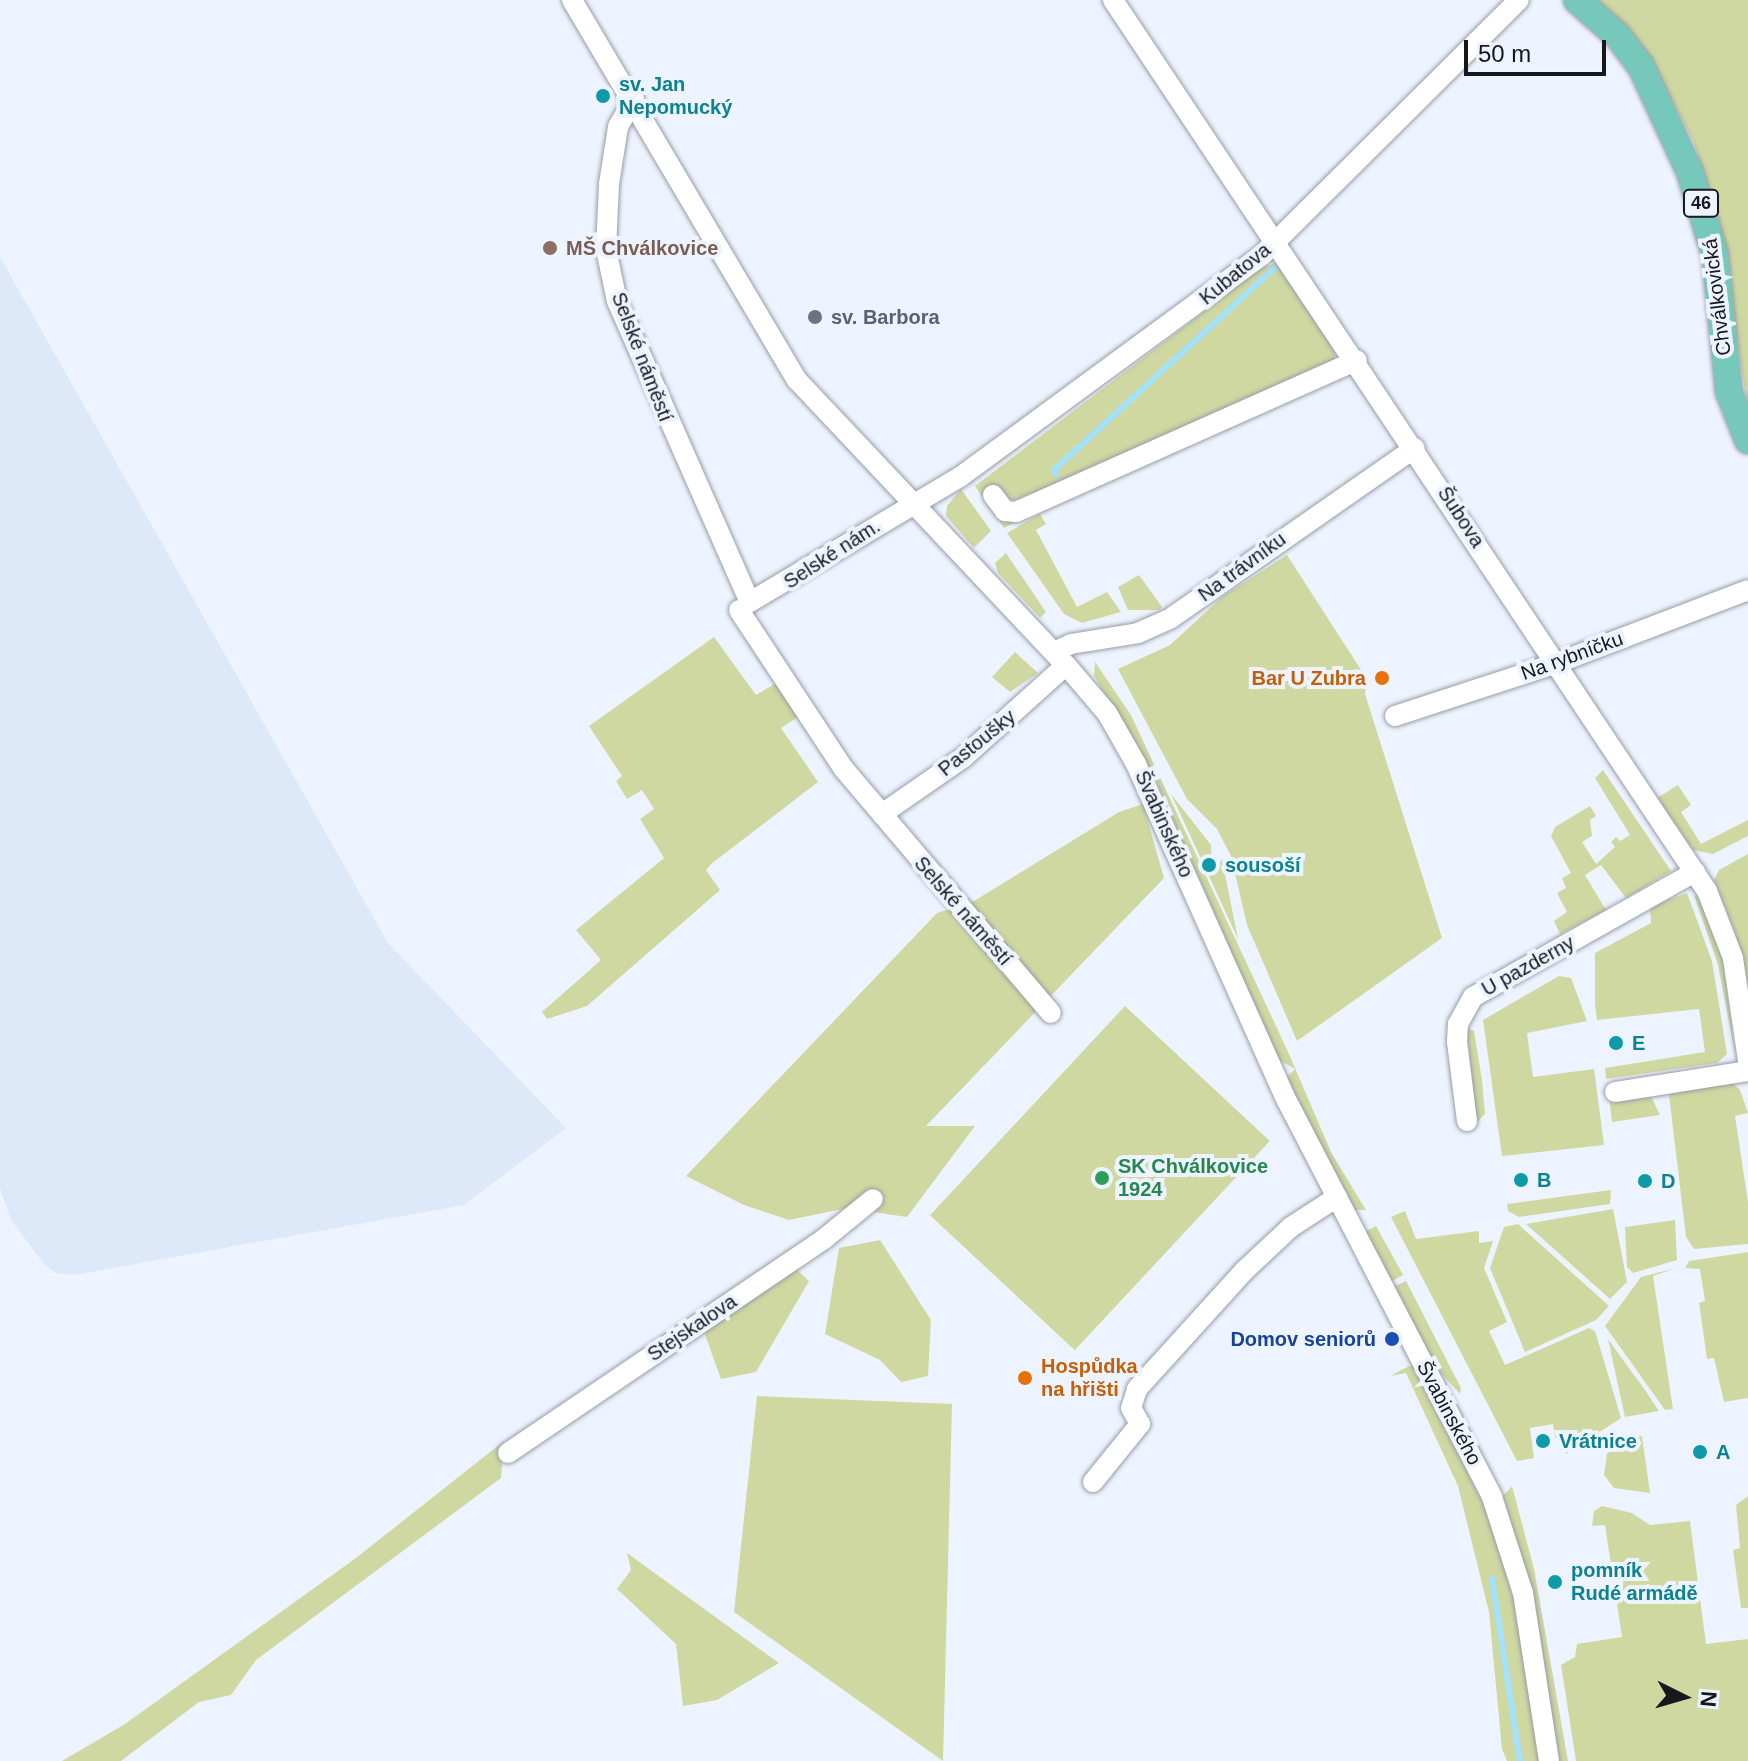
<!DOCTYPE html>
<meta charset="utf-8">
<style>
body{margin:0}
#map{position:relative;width:1748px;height:1761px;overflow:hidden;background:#eef4ff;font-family:Helvetica,sans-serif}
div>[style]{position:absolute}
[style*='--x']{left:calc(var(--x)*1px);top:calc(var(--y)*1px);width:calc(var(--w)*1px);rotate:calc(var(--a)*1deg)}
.built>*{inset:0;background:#dde8f8}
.green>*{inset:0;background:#d0d8a1;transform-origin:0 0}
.stream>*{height:6px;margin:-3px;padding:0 3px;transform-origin:3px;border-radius:3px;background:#a3e1fc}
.roads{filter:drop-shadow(0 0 2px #979da6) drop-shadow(0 0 2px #979da6)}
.minor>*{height:20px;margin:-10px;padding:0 10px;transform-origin:10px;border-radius:10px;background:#fff}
.major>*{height:26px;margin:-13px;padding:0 13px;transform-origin:13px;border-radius:13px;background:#76c9ba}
.dots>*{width:22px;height:22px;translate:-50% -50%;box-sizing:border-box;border:4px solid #eef4ff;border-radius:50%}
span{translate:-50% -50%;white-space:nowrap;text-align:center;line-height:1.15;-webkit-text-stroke:8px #eef4ff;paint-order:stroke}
.shield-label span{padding:2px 6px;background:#eef4ff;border:2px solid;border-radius:6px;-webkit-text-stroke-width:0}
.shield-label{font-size:18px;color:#16181b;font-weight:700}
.culture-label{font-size:20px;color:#0d838f;font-weight:700}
.left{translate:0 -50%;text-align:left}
.education-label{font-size:20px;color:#785e54;font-weight:700}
.street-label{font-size:20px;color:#16181b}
.worship-label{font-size:20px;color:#5b616d;font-weight:700}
.food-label{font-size:20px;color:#c56008;font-weight:700}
.right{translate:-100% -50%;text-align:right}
.leisure-label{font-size:20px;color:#27864d;font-weight:700}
.transit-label{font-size:20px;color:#164399;font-weight:700}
.north{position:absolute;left:1644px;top:1657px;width:80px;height:80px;-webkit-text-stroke:6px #eef4ff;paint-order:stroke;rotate:95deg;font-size:22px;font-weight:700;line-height:32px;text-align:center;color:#16181b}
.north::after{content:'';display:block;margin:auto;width:28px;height:36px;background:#16181b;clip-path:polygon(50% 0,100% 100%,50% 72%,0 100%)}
.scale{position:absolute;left:1464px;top:40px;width:142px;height:36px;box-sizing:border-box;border:4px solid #16181b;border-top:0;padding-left:10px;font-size:24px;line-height:28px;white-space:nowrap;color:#16181b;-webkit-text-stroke:6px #eef4ff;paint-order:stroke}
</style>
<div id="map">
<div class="built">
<div style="clip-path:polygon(0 257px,388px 943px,566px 1128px,464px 1205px,74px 1275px,55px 1273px,44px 1264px,11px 1220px,0 1188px)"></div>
</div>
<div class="green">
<div style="clip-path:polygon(1596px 0,1748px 0,1748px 411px,1720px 227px,1694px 143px,1651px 60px)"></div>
<div style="clip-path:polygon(1277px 262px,1335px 351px,1334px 360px,1131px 455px,1015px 500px,988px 496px,1004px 523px,1044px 507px,1004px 528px,975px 486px,1259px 270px)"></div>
<div style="clip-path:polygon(961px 489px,991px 531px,974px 548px,946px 516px,947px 506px)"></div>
<div style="clip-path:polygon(1040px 514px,1046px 524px,1036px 530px,1077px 607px,1107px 592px,1121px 612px,1082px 623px,1064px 614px,1007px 533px)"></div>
<div style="clip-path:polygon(1006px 553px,1046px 612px,1040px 618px,998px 573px,995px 563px)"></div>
<div style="clip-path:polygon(1287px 555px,1367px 679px,1365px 694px,1442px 938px,1297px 1041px,1247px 925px,1231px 856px,1217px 829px,1187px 799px,1118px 669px,1170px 645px,1222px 597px)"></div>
<div style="clip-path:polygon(1139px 575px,1162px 607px,1159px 610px,1128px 610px,1118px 587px)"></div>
<div style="clip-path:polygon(714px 637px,756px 695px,781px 680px,804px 713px,781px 728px,818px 782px,711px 864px,706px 870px,720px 890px,587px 1006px,547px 1019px,542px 1012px,601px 960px,576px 930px,664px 858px,640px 819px,654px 809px,642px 790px,627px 799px,616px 781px,622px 776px,589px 726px)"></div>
<div style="clip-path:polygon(1015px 652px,1038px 673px,1010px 692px,992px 677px)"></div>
<div style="clip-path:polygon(1095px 662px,1131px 715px,1289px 1054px,1331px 1152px,1366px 1210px,1353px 1210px,1286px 1078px,1295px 1069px,1277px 1059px,1156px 780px,1094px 676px)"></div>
<div style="clip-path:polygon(1603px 770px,1671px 871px,1626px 898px,1601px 865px,1585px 875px,1606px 910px,1560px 934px,1554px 921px,1567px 912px,1557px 893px,1566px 888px,1562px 878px,1571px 873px,1551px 836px,1555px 827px,1590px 806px,1596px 816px,1590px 820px,1592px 836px,1582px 842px,1596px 864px,1615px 847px,1611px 842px,1616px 837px,1620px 841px,1630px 835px,1595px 778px)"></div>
<div style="clip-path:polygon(1678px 785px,1691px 805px,1681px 812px,1701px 844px,1748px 820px,1748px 836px,1713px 854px,1693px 850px,1657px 798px)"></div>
<div style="clip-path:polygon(1171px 794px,1211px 845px,1212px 864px,1218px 865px,1222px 859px,1238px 939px)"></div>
<div style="clip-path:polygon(1143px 804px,1164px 878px,926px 1126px,975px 1126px,907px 1217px,847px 1208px,789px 1220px,744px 1205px,686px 1176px,937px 913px,974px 901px,1119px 812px)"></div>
<div style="clip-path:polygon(1748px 854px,1748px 988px,1747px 988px,1735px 932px,1714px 880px,1719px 870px)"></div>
<div style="clip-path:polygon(1687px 893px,1712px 961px,1727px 1054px,1717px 1063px,1606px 1079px,1605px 1068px,1705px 1052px,1699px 1009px,1597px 1020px,1595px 1004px,1595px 953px,1651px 923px,1650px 907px)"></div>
<div style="clip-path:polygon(1694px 895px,1701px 899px,1722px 952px,1735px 1053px,1718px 965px)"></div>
<div style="clip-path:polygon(1559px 976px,1571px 978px,1587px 1021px,1527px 1033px,1533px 1077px,1594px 1069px,1604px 1145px,1502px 1156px,1483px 1020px)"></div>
<div style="left:1125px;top:1006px;width:198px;height:286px;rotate:43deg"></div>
<div style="clip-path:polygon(1467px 1028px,1474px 1031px,1482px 1080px,1485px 1114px,1476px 1123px)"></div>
<div style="clip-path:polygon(1732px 1083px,1740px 1090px,1748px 1113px,1735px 1116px,1748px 1202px,1748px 1244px,1694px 1249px,1686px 1237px,1669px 1095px,1673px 1089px)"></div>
<div style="clip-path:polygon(1651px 1096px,1660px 1115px,1612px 1122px,1609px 1097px)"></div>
<div style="clip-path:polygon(1611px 1190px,1610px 1204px,1519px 1217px,1508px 1211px,1507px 1204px)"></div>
<div style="clip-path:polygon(1613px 1209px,1627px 1282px,1610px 1299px,1526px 1224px)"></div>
<div style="clip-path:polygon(1405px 1211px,1416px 1239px,1479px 1231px,1479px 1243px,1493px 1241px,1484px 1268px,1507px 1322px,1489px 1331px,1505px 1365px,1589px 1328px,1595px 1331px,1621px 1418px,1566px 1454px,1564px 1437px,1555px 1438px,1553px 1424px,1530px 1428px,1534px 1458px,1517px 1461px,1391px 1217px)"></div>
<div style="clip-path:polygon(1675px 1220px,1677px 1260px,1633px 1273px,1627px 1267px,1625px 1227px)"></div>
<div style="clip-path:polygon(1518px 1224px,1609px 1306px,1596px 1320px,1525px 1352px,1490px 1268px,1504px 1227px)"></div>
<div style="left:1376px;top:1226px;width:56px;height:14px;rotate:61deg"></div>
<div style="clip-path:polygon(880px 1240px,931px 1320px,928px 1376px,901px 1382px,880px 1360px,825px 1334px,839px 1248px)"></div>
<div style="clip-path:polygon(1748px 1252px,1748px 1398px,1724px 1402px,1714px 1358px,1707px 1359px,1699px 1303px,1705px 1301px,1700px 1269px,1685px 1268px,1689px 1261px)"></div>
<div style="clip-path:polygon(795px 1268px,809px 1281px,756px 1372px,721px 1379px,704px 1332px)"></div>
<div style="clip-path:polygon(1676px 1268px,1653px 1276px,1673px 1409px,1665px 1410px,1605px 1326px,1641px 1277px)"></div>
<div style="clip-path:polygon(1406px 1281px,1461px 1388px,1460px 1394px,1437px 1369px,1393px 1287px)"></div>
<div style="clip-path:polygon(1608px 1339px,1647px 1393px,1659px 1411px,1625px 1417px)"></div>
<div style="clip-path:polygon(1409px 1366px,1416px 1367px,1492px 1522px,1515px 1603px,1540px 1761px,1507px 1761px,1502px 1749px,1489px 1612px,1458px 1486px,1406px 1373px,1390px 1376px)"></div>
<div style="clip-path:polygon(757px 1396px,952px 1404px,943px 1761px,734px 1612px)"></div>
<div style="clip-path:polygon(1642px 1436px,1650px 1493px,1614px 1488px,1604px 1475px,1607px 1454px,1623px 1441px)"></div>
<div style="clip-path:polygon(504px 1441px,501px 1478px,256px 1660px,231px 1695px,199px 1702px,121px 1761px,62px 1761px,125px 1724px,356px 1558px)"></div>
<div style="clip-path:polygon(1512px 1486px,1534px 1569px,1568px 1761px,1558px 1761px,1533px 1599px,1503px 1496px)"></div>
<div style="clip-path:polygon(1748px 1496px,1748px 1608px,1741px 1608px,1733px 1550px,1740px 1548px,1736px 1505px)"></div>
<div style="clip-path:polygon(1602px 1506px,1632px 1513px,1650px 1525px,1690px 1521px,1706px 1644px,1748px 1639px,1748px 1761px,1576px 1761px,1561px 1665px,1575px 1657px,1577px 1644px,1622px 1637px,1605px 1525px,1592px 1526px,1594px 1511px)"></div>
<div style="clip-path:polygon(627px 1553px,779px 1663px,717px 1700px,683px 1706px,676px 1644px,617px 1589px,631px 1570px)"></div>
</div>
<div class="stream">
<div style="--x:1056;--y:475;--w:5;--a:-112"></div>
<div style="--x:1054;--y:470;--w:304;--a:-42.5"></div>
<div style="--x:1492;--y:1578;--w:185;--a:81.3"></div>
</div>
<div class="roads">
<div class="minor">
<div style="--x:572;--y:0;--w:442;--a:59.4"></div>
<div style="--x:797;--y:380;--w:392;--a:46.7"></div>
<div style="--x:1066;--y:665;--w:63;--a:49.5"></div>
<div style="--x:1107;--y:713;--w:59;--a:60.4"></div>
<div style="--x:1136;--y:764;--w:369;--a:65.9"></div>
<div style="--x:1287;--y:1101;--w:446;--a:62.6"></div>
<div style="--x:1492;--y:1497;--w:101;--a:72.1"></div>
<div style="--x:1523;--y:1593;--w:170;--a:81.2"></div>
<div style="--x:1113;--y:0;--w:1071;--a:56.31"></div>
<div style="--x:1707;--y:891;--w:72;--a:68.8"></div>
<div style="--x:1733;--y:958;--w:104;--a:81.7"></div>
<div style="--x:634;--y:99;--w:32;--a:120"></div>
<div style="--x:618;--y:127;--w:58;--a:99"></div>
<div style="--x:609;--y:184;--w:65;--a:92.6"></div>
<div style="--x:606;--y:249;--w:53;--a:78.1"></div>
<div style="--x:617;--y:301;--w:329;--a:66.2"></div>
<div style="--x:750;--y:602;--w:244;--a:-30.8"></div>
<div style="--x:960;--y:477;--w:375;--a:-36.3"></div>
<div style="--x:1262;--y:255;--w:362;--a:-44.8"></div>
<div style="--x:993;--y:495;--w:20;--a:53"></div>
<div style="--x:1005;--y:511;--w:11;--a:5"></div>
<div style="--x:1016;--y:512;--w:373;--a:-24"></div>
<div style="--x:739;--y:610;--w:189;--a:56.6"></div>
<div style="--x:843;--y:768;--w:321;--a:49.7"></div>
<div style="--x:1054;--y:652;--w:19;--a:-25"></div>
<div style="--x:1071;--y:644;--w:68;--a:-9.3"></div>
<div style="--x:1138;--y:633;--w:36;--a:-24"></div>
<div style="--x:1171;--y:618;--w:297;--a:-34.9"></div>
<div style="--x:1395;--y:716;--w:170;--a:-18.1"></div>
<div style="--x:1557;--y:663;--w:204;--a:-20.9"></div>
<div style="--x:882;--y:814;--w:100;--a:-34.8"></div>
<div style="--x:964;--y:757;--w:137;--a:-42"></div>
<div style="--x:1615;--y:1092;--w:135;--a:-9"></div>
<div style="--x:1467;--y:1121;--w:80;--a:-97.2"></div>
<div style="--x:1457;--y:1042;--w:18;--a:-87"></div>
<div style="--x:1458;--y:1024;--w:31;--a:-61"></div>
<div style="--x:1473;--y:997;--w:255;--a:-29.4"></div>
<div style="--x:508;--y:1453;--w:382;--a:-34.1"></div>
<div style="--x:824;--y:1239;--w:63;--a:-39.2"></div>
<div style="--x:1093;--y:1482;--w:75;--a:-51"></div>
<div style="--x:1140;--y:1424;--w:18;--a:-119"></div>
<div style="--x:1131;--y:1408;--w:20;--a:-72"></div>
<div style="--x:1137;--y:1389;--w:161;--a:-47.8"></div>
<div style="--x:1245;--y:1270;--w:63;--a:-43.1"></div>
<div style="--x:1291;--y:1227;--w:55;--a:-33.1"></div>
</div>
<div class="major">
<div style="--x:1577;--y:0;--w:55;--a:41.3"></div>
<div style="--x:1618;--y:36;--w:38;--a:53"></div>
<div style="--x:1641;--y:66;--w:117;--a:65.2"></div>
<div style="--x:1690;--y:172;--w:87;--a:73.2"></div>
<div style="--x:1715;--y:255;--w:138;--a:84.2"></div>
<div style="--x:1729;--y:392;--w:52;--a:68.4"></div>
</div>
</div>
<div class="dots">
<div style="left:603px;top:96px;background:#0f9aa8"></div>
<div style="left:550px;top:248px;background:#8d6e63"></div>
<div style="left:815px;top:317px;background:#6b7280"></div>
<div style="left:1382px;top:678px;background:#e8710a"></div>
<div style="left:1209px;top:865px;background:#0f9aa8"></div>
<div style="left:1616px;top:1043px;background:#0f9aa8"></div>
<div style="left:1102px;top:1178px;background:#2e9e5b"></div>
<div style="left:1521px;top:1180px;background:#0f9aa8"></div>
<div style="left:1645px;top:1181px;background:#0f9aa8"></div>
<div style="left:1392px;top:1339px;background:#1a4fb4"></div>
<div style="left:1025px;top:1378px;background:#e8710a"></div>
<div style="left:1543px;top:1441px;background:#0f9aa8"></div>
<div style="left:1700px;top:1452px;background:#0f9aa8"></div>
<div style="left:1555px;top:1582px;background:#0f9aa8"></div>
</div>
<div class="shield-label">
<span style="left:1701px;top:203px">46</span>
</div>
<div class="culture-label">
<span class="left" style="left:619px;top:96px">sv. Jan<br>Nepomucký</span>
<span class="left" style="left:1225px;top:865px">sousoší</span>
<span class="left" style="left:1632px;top:1043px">E</span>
<span class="left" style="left:1537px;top:1180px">B</span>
<span class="left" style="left:1661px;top:1181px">D</span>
<span class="left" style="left:1559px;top:1441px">Vrátnice</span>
<span class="left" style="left:1716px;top:1452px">A</span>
<span class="left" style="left:1571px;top:1582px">pomník<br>Rudé armádě</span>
</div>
<div class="education-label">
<span class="left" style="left:566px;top:248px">MŠ Chválkovice</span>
</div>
<div class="street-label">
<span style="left:1235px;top:274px;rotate:-39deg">Kubatova</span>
<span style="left:1717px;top:297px;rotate:-97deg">Chválkovická</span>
<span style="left:642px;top:357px;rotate:69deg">Selské náměstí</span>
<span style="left:1461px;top:517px;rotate:57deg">Šubova</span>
<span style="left:832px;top:554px;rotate:-33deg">Selské nám.</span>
<span style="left:1242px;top:567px;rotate:-36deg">Na trávníku</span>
<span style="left:1572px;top:656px;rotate:-20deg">Na rybníčku</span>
<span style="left:977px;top:743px;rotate:-39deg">Pastoušky</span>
<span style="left:1164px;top:824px;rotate:66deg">Švabinského</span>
<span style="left:963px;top:911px;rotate:49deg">Selské náměstí</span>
<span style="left:1528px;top:966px;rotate:-29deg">U pazderny</span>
<span style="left:692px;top:1328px;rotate:-34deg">Stejskalova</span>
<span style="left:1449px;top:1413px;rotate:62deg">Švabinského</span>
</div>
<div class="worship-label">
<span class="left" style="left:831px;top:317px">sv. Barbora</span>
</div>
<div class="food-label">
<span class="right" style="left:1366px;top:678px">Bar U Zubra</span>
<span class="left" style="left:1041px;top:1378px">Hospůdka<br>na hřišti</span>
</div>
<div class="leisure-label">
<span class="left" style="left:1118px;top:1178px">SK Chválkovice<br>1924</span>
</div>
<div class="transit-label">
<span class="right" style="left:1376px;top:1339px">Domov seniorů</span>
</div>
<div class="north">N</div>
<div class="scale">50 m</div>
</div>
